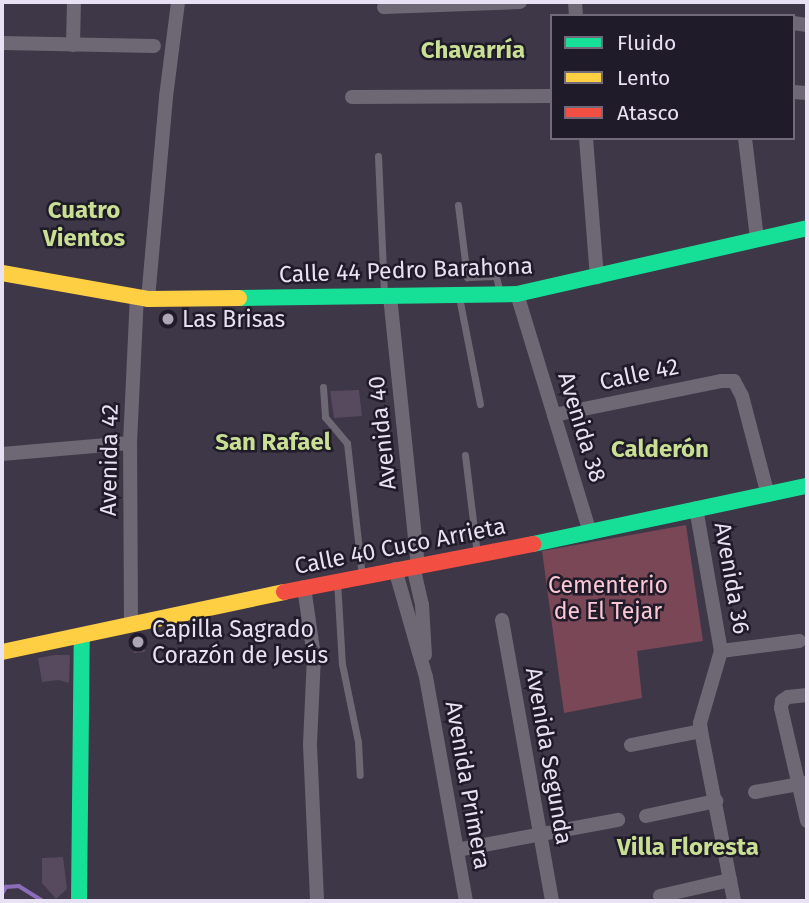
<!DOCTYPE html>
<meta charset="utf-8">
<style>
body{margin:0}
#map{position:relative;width:809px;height:903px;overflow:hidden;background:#3d3747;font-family:"Fira Sans",sans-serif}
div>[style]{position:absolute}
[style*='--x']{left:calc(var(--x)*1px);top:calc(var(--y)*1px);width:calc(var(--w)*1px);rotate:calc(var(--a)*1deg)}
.green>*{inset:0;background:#7a4757}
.stream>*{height:3.5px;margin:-1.75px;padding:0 1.75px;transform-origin:1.75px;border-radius:1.75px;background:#8b6db9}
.building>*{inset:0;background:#57495e;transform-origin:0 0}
.lane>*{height:7px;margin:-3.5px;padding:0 3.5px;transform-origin:3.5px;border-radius:3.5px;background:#6d6874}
.street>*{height:14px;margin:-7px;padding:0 7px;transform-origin:7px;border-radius:7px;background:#6d6874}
.fast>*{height:16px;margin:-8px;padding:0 8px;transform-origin:8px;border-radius:8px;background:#16e098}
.slow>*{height:16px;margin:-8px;padding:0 8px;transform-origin:8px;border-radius:8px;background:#ffcf43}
.jam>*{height:16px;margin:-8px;padding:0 8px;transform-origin:8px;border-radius:8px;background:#f24e42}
.dots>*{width:19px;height:19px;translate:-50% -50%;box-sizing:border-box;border:4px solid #201b29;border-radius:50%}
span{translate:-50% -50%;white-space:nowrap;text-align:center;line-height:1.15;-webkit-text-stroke:5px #201b29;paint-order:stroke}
.street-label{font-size:23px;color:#e8e1f4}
.poi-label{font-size:23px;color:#e8e1f4}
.left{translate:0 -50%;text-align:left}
.park-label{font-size:23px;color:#fcc7d5}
.neighbourhood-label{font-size:24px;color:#c9df94;font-weight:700}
.frame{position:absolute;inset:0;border:4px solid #e8e1f4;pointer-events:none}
.legend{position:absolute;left:550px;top:14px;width:245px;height:126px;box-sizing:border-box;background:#201b29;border:2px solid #706a7a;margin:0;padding:9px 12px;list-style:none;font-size:21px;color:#e8e1f4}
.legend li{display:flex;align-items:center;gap:14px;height:35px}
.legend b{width:35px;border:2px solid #706a7a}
</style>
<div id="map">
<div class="green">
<div style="clip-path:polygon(686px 525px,703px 641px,637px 651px,642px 698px,564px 713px,542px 551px)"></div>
</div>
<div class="stream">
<div style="--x:2;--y:894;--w:8;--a:-60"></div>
<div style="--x:6;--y:887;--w:13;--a:-4"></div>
<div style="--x:19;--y:886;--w:28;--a:32"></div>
</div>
<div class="building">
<div style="clip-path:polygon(359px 390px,362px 416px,334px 418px,330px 391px)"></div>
<div style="left:143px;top:635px;width:17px;height:11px;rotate:83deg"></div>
<div style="clip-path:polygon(55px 655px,70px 655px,69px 683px,59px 680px,42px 682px,38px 658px)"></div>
<div style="clip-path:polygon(63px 857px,67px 889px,56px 899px,42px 883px,42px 858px)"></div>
</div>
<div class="lane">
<div style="--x:378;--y:156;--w:139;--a:87.5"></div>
<div style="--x:458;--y:205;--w:73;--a:82.9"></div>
<div style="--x:467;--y:277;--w:29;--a:-2"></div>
<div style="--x:496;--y:276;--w:17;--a:77"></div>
<div style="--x:459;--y:297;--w:109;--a:78.9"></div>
<div style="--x:323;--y:387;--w:30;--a:86"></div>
<div style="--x:325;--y:417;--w:34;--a:50"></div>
<div style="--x:347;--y:443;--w:134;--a:83.6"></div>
<div style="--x:465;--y:455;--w:100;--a:83.1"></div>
<div style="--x:337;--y:581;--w:83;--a:86.6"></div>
<div style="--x:342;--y:664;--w:80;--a:78.4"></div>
<div style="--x:358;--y:742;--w:33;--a:87"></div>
</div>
<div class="street">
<div style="--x:575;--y:2;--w:14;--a:86"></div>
<div style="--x:384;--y:7;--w:136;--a:-2.1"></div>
<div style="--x:793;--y:23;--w:14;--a:8"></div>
<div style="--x:2;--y:43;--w:152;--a:1.1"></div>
<div style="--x:73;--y:45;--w:43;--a:-88.7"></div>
<div style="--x:793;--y:92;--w:14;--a:4"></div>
<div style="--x:352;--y:97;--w:200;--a:-0.3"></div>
<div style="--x:586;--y:138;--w:140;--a:85.5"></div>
<div style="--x:745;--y:138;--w:102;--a:83.2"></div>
<div style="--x:517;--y:294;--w:250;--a:73"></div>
<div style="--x:390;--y:296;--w:270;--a:84.1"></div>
<div style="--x:148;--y:299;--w:203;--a:-84.9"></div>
<div style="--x:166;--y:97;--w:96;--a:-82.8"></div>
<div style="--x:554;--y:415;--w:170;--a:-11.5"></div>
<div style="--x:721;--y:381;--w:13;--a:0"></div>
<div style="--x:734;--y:381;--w:17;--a:62"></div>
<div style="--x:742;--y:396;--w:102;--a:75.3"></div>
<div style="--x:2;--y:454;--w:128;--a:-4.9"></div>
<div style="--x:696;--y:508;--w:145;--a:80.1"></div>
<div style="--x:721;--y:651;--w:75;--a:106.3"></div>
<div style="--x:700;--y:723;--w:8;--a:83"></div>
<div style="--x:701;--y:731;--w:173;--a:79"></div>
<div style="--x:413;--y:566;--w:40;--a:77"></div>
<div style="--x:422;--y:605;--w:50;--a:86.6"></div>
<div style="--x:395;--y:569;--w:112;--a:74"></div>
<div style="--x:426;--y:677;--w:228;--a:79.9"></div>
<div style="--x:304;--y:587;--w:70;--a:81.8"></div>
<div style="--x:314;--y:656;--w:89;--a:92.6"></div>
<div style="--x:310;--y:745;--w:156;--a:87.4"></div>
<div style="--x:502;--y:620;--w:285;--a:79.9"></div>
<div style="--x:131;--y:623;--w:180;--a:-90.3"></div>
<div style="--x:130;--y:443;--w:146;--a:-87.3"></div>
<div style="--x:721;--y:651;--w:79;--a:-7.3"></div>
<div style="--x:807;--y:695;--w:19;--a:174"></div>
<div style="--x:788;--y:697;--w:7;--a:146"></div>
<div style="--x:782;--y:701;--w:7;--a:98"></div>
<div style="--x:781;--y:708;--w:116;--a:77"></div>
<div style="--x:631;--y:745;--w:71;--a:-11.3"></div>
<div style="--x:755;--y:792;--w:51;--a:-10.2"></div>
<div style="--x:646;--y:816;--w:72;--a:-12.1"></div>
<div style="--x:457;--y:850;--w:164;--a:-10.6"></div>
<div style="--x:660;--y:896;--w:72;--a:-12.9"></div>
</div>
<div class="fast">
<div style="--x:239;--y:298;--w:278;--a:-0.8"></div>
<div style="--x:517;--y:294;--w:297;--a:-12.8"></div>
<div style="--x:533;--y:544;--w:280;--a:-12"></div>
<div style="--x:79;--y:901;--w:265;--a:-89.4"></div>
</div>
<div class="slow">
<div style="--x:2;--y:273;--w:148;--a:10.1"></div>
<div style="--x:148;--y:299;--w:91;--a:-0.6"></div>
<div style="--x:2;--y:652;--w:288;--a:-12"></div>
</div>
<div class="jam">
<div style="--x:284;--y:592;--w:254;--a:-10.9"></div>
</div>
<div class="dots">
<div style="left:168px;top:319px;background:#aca6b7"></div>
<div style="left:138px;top:642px;background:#aca6b7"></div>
</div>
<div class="street-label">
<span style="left:406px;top:270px;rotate:-2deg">Calle 44 Pedro Barahona</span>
<span style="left:639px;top:374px;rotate:-12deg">Calle 42</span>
<span style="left:582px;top:427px;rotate:73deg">Avenida 38</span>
<span style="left:382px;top:433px;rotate:-96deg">Avenida 40</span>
<span style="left:109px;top:460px;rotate:-89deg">Avenida 42</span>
<span style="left:400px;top:546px;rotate:-11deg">Calle 40 Cuco Arrieta</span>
<span style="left:732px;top:578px;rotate:80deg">Avenida 36</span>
<span style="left:549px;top:756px;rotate:80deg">Avenida Segunda</span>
<span style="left:468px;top:785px;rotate:80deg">Avenida Primera</span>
</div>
<div class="poi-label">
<span class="left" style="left:182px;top:319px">Las Brisas</span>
<span class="left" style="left:152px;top:642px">Capilla Sagrado<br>Corazón de Jesús</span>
</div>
<div class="park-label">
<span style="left:608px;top:598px">Cementerio<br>de El Tejar</span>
</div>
<div class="neighbourhood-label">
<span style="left:473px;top:51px">Chavarría</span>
<span style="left:84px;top:225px">Cuatro<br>Vientos</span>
<span style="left:273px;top:443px">San Rafael</span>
<span style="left:660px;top:450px">Calderón</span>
<span style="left:688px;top:848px">Villa Floresta</span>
</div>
<div class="frame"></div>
<ul class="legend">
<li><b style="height:9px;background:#16e098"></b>Fluido</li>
<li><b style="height:9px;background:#ffcf43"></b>Lento</li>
<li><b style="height:9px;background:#f24e42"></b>Atasco</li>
</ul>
</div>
